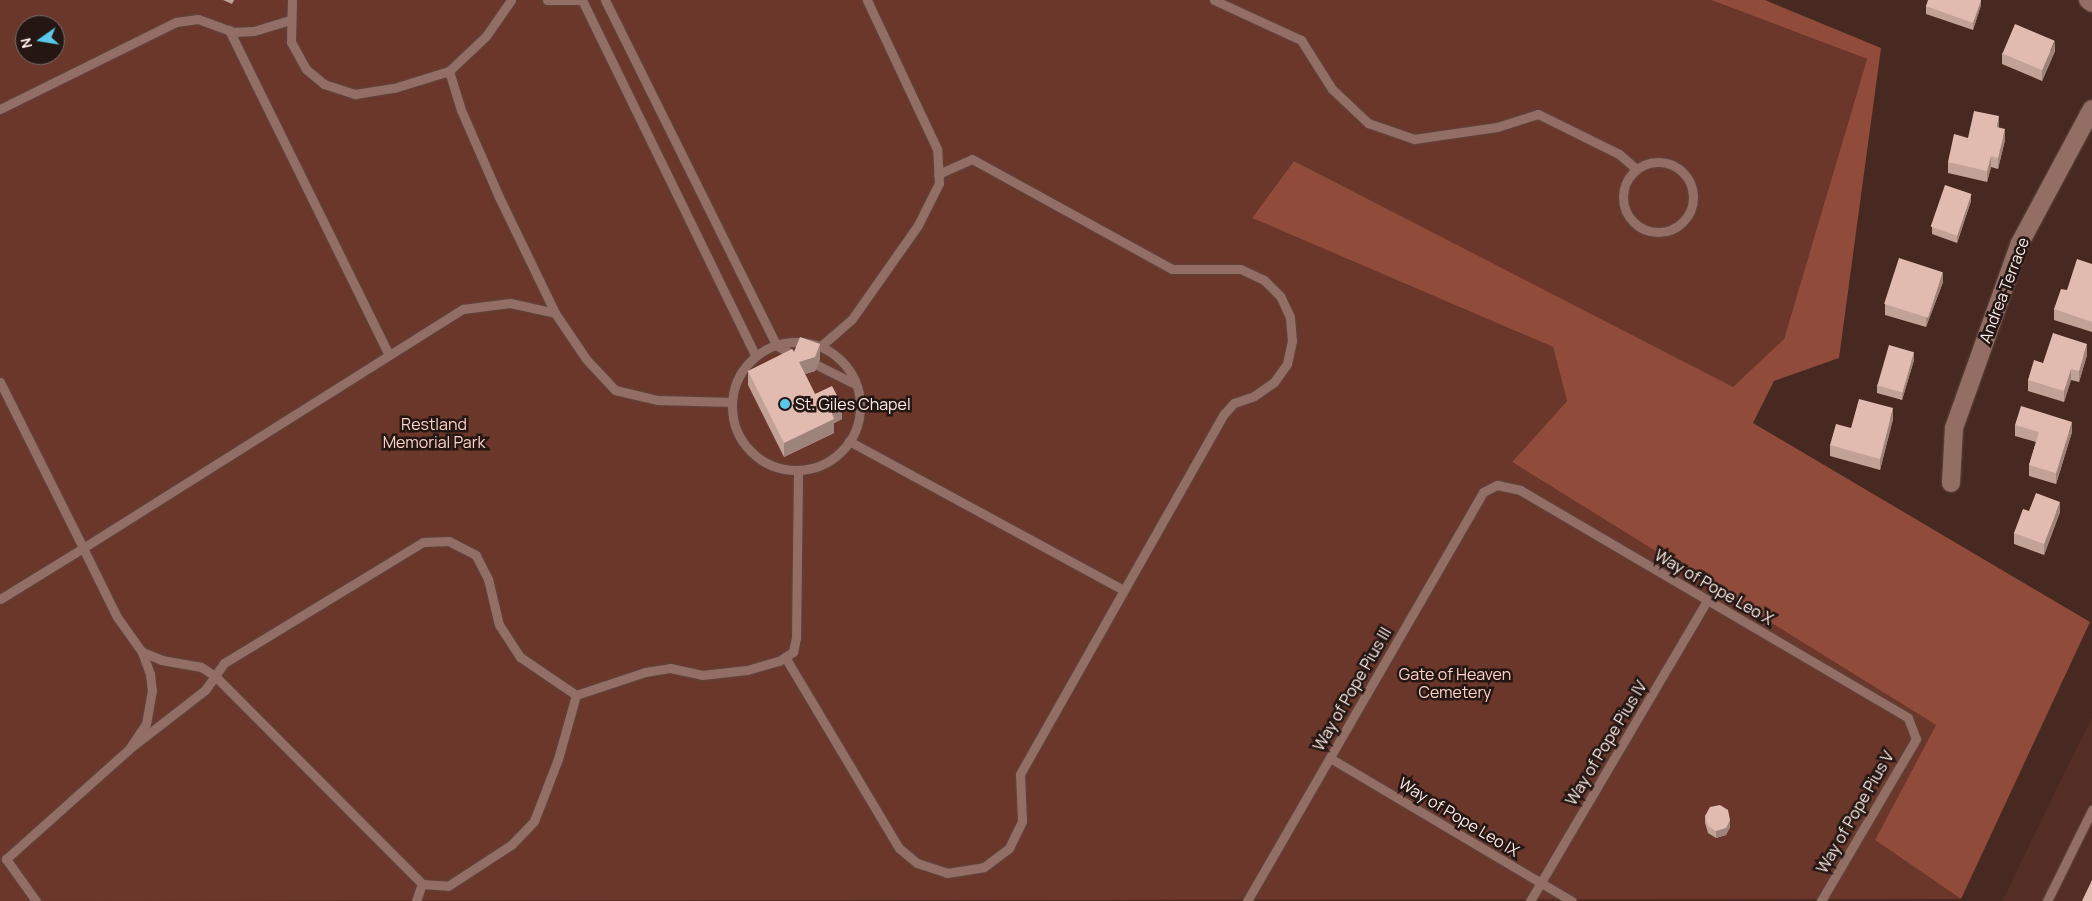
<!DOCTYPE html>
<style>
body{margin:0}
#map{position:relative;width:2092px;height:901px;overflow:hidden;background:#472921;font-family:Manrope,sans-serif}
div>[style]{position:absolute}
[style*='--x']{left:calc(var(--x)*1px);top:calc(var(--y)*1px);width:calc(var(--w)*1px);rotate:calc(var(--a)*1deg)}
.built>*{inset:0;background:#542e25}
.green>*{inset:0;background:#6b372b}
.forest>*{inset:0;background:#914b3a}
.roads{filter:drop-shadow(0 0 1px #5e463f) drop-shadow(0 0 1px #5e463f)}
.lane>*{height:9px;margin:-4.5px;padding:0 4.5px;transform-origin:4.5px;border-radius:4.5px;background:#926e65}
.lane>.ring{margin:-4.5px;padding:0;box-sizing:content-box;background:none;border:9px solid #926e65;border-radius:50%}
.street>*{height:18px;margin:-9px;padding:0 9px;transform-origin:9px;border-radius:9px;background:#926e65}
.wall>*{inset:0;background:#c2a197}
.shaded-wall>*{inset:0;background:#9e837b}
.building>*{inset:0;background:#e2bbb0;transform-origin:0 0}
.dots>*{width:14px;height:14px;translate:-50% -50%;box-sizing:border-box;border:2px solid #241612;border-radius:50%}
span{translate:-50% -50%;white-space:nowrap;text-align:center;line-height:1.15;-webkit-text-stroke:5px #241612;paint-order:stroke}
.street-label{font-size:16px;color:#fdece8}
.poi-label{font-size:16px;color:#fdece8}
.left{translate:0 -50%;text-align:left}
.park-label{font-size:16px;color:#fcd1c6}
.north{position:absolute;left:15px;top:15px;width:50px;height:50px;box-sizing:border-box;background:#241612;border:1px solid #7b6c68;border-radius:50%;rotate:257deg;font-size:14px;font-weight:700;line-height:20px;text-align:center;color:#fdece8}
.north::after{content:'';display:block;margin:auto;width:18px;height:22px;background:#5ac8e6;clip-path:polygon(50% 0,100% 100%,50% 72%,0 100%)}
</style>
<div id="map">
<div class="built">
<div style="clip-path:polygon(2092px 717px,2092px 901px,2002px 901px)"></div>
</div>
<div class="green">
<div style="clip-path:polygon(evenodd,0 0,1711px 0,1867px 59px,1784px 339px,1733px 388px,1294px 161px,1252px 218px,1553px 347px,1567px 401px,1512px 462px,1936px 725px,1875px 840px,1961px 899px,0 901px,0 0,25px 25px,55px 25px,55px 55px,25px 55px,25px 25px)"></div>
</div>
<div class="forest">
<div style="clip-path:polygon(1711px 0,1765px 0,1881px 48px,1839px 358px,1774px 381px,1753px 423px,2090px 622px,1961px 899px,1875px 840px,1936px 725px,1512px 462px,1567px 401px,1553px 347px,1252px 218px,1294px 161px,1733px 387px,1784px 339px,1867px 59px)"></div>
</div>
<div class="roads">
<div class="lane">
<div style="--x:292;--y:0;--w:42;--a:91.4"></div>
<div style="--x:291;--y:42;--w:31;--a:61"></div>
<div style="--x:306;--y:69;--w:23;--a:40"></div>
<div style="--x:324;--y:84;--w:33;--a:18"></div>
<div style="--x:355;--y:94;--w:39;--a:-9"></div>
<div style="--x:394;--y:88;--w:58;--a:-17.2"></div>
<div style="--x:449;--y:71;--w:51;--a:-43.4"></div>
<div style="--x:486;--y:36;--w:44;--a:-55.2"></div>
<div style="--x:547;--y:0;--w:32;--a:0"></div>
<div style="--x:582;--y:0;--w:396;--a:64"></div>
<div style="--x:605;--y:0;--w:385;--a:63.6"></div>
<div style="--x:776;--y:345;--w:22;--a:30"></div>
<div style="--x:1214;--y:0;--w:96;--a:24.7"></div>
<div style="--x:1301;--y:40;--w:58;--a:57.7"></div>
<div style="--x:1332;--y:89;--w:50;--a:43.4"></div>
<div style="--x:1368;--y:123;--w:49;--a:19.2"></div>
<div style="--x:1414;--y:139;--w:84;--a:-8.2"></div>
<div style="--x:1497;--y:127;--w:43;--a:-17.6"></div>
<div style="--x:1538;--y:114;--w:90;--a:26.3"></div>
<div style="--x:1619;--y:154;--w:23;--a:41"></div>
<div style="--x:229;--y:30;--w:362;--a:63.8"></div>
<div style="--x:449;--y:71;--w:41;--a:72.9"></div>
<div style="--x:461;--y:110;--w:95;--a:66.4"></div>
<div style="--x:499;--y:197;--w:129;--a:64.2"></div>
<div style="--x:555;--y:313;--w:55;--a:56"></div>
<div style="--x:586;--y:359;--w:42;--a:46.9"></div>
<div style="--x:615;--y:390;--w:43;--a:13.4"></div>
<div style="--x:657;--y:400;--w:75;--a:1.5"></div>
<div style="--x:0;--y:109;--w:196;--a:-26.3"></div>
<div style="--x:176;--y:22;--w:22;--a:-8"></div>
<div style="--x:198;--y:19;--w:37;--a:20"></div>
<div style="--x:233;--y:32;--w:21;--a:-3"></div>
<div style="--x:254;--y:31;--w:38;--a:-17"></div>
<div class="ring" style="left:1623px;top:162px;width:61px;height:61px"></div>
<div class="ring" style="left:732px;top:342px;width:119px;height:119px"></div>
<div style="--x:821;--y:346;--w:41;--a:-41.1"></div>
<div style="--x:852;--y:319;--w:115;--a:-54.9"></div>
<div style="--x:918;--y:225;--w:47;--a:-63.4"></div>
<div style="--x:939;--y:183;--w:34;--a:-93"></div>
<div style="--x:937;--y:149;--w:165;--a:-115.2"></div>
<div style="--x:817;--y:365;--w:42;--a:26.6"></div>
<div style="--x:0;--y:382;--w:186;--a:63.4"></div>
<div style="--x:83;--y:548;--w:97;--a:148.4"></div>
<div style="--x:849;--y:441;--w:312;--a:28.5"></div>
<div style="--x:785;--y:657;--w:222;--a:59.2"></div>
<div style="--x:899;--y:848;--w:23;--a:40"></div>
<div style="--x:917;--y:863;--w:32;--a:18"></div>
<div style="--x:947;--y:873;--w:37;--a:-9"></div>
<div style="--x:984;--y:867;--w:31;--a:-37"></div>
<div style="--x:1009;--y:848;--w:30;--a:-64"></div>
<div style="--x:1022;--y:821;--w:47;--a:-92.4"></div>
<div style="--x:1020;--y:774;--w:414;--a:-60.5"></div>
<div style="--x:1224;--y:414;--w:15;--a:-48"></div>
<div style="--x:1234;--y:403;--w:21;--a:-19"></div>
<div style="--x:1254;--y:396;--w:24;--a:-35"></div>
<div style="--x:1274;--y:382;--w:22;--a:-54"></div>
<div style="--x:1287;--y:364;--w:24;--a:-78"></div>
<div style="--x:1292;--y:341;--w:24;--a:-95"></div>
<div style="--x:1290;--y:317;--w:23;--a:-115"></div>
<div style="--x:1280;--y:296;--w:23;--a:-135"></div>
<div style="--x:1264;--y:280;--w:26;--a:-155"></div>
<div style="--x:1240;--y:269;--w:68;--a:180"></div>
<div style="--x:1172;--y:269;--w:228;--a:-151.2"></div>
<div style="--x:972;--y:159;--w:37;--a:156"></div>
<div style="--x:576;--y:695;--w:73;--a:-18.4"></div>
<div style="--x:645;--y:672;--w:25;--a:-9"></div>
<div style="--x:670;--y:668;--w:33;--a:12"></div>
<div style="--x:702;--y:675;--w:45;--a:-6.3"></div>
<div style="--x:747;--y:670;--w:33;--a:-16"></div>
<div style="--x:779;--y:661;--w:17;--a:-33"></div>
<div style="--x:793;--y:652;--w:14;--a:-78"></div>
<div style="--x:796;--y:638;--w:167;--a:-89.3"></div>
<div style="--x:129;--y:749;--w:96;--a:-37.8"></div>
<div style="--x:205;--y:690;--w:17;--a:-54"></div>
<div style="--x:215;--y:676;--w:293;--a:45.1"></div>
<div style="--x:422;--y:884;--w:26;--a:4"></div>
<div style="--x:448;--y:886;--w:75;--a:-33.1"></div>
<div style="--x:511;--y:845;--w:33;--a:-46"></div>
<div style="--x:534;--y:821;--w:66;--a:-68.8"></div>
<div style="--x:558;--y:759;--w:66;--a:-74.3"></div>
<div style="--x:576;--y:695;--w:68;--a:-145.8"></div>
<div style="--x:520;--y:657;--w:38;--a:-123"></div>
<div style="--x:499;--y:625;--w:47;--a:-103.4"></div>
<div style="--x:488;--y:579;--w:27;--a:-117"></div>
<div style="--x:476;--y:555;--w:30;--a:-153"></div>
<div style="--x:449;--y:541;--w:26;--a:178"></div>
<div style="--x:423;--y:542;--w:233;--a:148.7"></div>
<div style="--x:224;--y:663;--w:16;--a:125"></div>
<div style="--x:215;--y:676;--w:17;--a:-147"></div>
<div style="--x:201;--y:667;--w:40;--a:-170"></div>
<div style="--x:162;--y:660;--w:22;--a:-158"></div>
<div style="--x:142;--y:652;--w:43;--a:-125.5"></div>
<div style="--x:117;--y:617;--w:77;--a:-116.2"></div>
<div style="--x:83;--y:548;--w:449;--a:-32.2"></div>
<div style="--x:463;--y:309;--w:47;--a:-7.3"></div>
<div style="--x:510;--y:303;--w:46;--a:12.5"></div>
<div style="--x:1330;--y:758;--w:281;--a:30.6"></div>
<div style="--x:36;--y:901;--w:52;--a:-125.5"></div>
<div style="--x:6;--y:859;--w:165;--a:-41.8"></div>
<div style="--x:129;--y:749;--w:30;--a:-56"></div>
<div style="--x:146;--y:724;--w:34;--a:-80"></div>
<div style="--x:152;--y:691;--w:17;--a:-97"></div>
<div style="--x:150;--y:674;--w:23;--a:-110"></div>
<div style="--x:416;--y:901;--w:18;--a:-71"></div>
<div style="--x:1247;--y:901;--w:472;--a:-60"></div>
<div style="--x:1483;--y:492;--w:16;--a:-27"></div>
<div style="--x:1497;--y:485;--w:24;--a:12"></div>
<div style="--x:1520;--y:490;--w:450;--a:30.4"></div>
<div style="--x:1908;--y:718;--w:22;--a:69"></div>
<div style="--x:1916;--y:739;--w:188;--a:120.4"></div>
<div style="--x:1530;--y:901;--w:349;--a:-59.5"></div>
<div style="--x:2047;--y:901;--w:102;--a:-63.7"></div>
</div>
<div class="street">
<div style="--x:2088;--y:0;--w:5;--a:37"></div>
<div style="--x:1951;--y:483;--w:55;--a:-86.9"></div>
<div style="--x:1954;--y:428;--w:196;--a:-70.4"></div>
<div style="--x:2020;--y:243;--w:152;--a:-61.8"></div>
</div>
</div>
<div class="wall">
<div style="clip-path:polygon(223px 0,234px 0,232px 4px)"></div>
<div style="clip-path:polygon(1981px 0,1981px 5px,1973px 30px,1926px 14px,1926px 6px)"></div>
<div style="clip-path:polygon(2055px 51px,2042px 81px,2002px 64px,2002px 53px)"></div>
<div style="clip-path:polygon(1999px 128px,2005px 140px,1998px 169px,1991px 167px,1987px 182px,1948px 173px,1948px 162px,1968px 138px)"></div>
<div style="clip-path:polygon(1971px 201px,1957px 243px,1932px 234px,1932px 227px)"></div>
<div style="clip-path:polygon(2092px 264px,2092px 332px,2054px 320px,2054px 309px,2067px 290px)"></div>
<div style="clip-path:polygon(1943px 282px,1926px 327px,1885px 315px,1885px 304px)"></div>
<div style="clip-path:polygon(794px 352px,820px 359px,815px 371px,805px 374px,815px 394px,842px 419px,834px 423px,834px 433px,784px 457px,748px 385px,748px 371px)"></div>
<div style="clip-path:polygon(2087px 355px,2079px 382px,2071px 380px,2064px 402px,2028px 391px,2028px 380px,2043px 363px)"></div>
<div style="clip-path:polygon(1914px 360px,1902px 400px,1877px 393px,1877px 385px)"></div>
<div style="clip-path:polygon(1893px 419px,1880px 470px,1830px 456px,1830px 445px,1851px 428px)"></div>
<div style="clip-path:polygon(2015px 425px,2072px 432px,2056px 484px,2029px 476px,2029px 465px,2036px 442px,2015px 436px)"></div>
<div style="clip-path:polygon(2029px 511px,2060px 512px,2044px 555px,2014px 544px,2014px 533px)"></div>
<div style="clip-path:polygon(1705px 816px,1730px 827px,1726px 835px,1716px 838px,1708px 833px,1705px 823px)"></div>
</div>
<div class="shaded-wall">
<div style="clip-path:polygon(1981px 0,1981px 5px,1973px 30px,1973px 23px)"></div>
<div style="clip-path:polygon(2055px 41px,2055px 51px,2042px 81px,2042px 70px)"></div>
<div style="clip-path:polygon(1999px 116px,1999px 127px,1997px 138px,1997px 127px)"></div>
<div style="clip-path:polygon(2005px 129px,2005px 140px,1998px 169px,1998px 158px)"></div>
<div style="clip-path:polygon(1991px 156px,1991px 167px,1987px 182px,1987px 171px)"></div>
<div style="clip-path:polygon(1971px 194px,1971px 201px,1957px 243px,1957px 235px)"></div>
<div style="clip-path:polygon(1943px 272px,1943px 282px,1926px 327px,1926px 316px)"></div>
<div style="clip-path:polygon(820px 344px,820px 359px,815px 371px,799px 376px,799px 362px)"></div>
<div style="clip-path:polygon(2087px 344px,2087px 355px,2079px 382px,2079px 371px)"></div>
<div style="clip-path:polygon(1914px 352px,1914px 360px,1902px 400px,1902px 393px)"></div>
<div style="clip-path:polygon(2071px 369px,2071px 380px,2064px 402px,2064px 391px)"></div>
<div style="clip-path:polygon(842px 405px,842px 419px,834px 423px,834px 433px,784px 457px,784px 443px,831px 411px)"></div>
<div style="clip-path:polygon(1893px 408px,1893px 419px,1880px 470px,1880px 459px)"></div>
<div style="clip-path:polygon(2072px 422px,2072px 432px,2056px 484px,2056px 473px)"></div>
<div style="clip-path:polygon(2060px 502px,2060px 512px,2044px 555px,2044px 544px)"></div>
<div style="clip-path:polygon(1730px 820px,1730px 827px,1726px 835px,1716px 838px,1716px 831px)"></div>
</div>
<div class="building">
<div style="clip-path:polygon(1928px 0,1981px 0,1973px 23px,1926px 6px)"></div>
<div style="left:2015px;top:24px;width:43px;height:32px;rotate:23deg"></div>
<div style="clip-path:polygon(1974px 111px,1999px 116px,1997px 127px,2005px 129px,1998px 158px,1991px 156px,1987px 171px,1948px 162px,1954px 134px,1968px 138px)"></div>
<div style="left:1945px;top:185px;width:28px;height:44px;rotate:19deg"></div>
<div style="left:1899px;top:258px;width:46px;height:48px;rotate:18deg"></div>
<div style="clip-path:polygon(2077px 259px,2092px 264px,2092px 322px,2054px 309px,2061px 289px,2067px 290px)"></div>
<div style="clip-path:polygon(2053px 333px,2087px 344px,2079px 371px,2071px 369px,2064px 391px,2028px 380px,2034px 360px,2043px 363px)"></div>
<div style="clip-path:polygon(800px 337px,820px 344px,815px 357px,799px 362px,815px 394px,832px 386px,842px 405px,831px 411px,834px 419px,784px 443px,748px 371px,792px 349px,794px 352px)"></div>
<div style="left:1889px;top:345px;width:26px;height:42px;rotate:16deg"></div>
<div style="clip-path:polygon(1859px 399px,1893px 408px,1880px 459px,1830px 445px,1836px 424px,1851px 428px)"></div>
<div style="clip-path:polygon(2021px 406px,2072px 422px,2056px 473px,2029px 465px,2039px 432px,2015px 425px)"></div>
<div style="clip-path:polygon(2036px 493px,2060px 502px,2044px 544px,2014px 533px,2023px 509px,2029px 511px)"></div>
<div style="clip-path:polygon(1720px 805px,1728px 810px,1730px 820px,1726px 828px,1716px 831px,1708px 826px,1705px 816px,1710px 807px)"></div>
<div style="clip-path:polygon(2092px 880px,2092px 901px,2082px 901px)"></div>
</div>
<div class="dots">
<div style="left:785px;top:404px;background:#5ac8e6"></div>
</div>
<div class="street-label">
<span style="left:2004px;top:290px;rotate:-69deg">Andrea Terrace</span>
<span style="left:1714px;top:587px;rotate:30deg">Way of Pope Leo X</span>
<span style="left:1352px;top:689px;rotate:-60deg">Way of Pope Pius III</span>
<span style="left:1606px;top:743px;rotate:-59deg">Way of Pope Pius IV</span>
<span style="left:1855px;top:812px;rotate:-60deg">Way of Pope Pius V</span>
<span style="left:1459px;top:817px;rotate:31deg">Way of Pope Leo IX</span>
</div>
<div class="poi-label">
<span class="left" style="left:795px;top:404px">St. Giles Chapel</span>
</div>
<div class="park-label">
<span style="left:434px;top:433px">Restland<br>Memorial Park</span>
<span style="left:1455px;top:683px">Gate of Heaven<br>Cemetery</span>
</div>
<div class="north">N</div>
</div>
